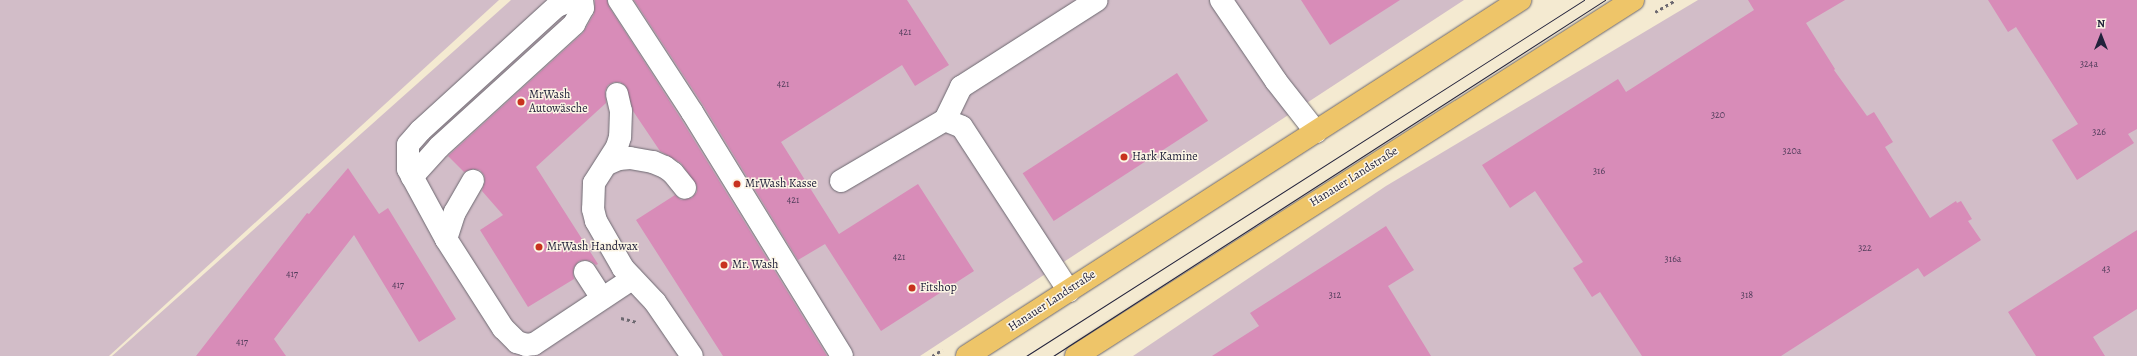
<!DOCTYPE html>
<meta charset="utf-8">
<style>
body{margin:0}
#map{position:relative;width:2137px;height:356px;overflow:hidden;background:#f4ead1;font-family:Alegreya,serif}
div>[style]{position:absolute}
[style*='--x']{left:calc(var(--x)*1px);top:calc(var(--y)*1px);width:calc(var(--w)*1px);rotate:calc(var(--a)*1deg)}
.industrial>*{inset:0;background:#d2bdc8}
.building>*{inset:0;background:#d88cb8;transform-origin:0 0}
.path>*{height:2.5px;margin-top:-1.25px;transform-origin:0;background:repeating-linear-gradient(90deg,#6c6870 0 3px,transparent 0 6px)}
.roads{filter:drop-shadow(0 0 1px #6c6870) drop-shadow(0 0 1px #6c6870)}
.minor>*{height:22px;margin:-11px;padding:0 11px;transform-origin:11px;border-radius:11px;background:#fff}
.major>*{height:22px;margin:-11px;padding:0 11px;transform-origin:11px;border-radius:11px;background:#eec569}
.tram>*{height:1px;margin:-0.5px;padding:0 0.5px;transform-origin:0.5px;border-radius:0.5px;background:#22223b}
.dots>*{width:11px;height:11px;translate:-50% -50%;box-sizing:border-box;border:2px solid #fcf5e5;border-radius:50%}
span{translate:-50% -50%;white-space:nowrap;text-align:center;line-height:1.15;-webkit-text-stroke:3px #fcf5e5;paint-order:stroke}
.number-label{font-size:10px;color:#503c5a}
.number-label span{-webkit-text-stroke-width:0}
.poi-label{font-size:12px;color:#22223b}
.left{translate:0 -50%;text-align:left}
.street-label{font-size:12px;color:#22223b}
.north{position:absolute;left:2081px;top:16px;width:40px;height:40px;-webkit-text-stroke:3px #fcf5e5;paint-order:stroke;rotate:0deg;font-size:11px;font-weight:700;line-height:16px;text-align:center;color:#22223b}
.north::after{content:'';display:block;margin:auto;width:14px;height:18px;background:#22223b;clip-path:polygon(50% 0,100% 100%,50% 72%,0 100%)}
</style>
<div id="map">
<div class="industrial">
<div style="clip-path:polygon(0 0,499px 0,109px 356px,0 356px)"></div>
<div style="clip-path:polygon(511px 0,1464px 0,920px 356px,112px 356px)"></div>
<div style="clip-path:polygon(1698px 0,2137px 0,2137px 356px,1133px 356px,1386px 186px)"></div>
</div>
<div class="building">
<div style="clip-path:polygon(595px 0,607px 0,609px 7px,681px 119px,827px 356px,723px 356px,636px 220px,675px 195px,681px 200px,692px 198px,697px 192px,697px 186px,681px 163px,660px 151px,633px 111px,626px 86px,620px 82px,614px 82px,608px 85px,605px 91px,606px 103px,536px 167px,598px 264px,596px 265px,591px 261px,585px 260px,579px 261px,574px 267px,573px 273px,574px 279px,528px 307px,480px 230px,503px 215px,482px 191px,485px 181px,484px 175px,480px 170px,473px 169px,464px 172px,448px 156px,583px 33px,594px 14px)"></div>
<div style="clip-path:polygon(634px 0,907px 0,949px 65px,915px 86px,902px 65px,781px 142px,839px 234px,918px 184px,974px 271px,881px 331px,825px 244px,798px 260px,703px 105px)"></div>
<div style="clip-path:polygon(1301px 0,1400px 0,1330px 45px)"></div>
<div style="clip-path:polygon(1748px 0,1845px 0,1806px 23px,1835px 69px,1834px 70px,1867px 116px,1874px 112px,1893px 142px,1885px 147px,1930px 218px,1956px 201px,1957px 203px,1961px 201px,1972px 219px,1968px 221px,1981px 240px,1924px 277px,1918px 268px,1781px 356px,1642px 356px,1600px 292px,1592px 297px,1573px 268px,1583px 262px,1535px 191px,1510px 208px,1482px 165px,1618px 79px,1626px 92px,1754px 10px)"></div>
<div style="clip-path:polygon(1988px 0,2137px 0,2137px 129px,2128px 134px,2134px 143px,2077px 180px,2052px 140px,2078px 124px,2016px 27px,2008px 32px)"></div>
<div style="left:1177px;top:73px;width:57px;height:184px;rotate:57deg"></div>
<div style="clip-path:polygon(348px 168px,379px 214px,388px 208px,456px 319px,419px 342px,354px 235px,274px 339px,286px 356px,196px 356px,307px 213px,309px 214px)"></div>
<div style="clip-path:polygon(1386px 226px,1414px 270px,1388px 286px,1431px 356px,1212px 356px,1259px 326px,1250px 313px)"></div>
<div style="clip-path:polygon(2137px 230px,2137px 309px,2093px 337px,2105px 356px,2036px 356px,2008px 312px)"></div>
</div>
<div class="path">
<div style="--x:1655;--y:12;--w:24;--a:-30"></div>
<div style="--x:621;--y:318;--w:16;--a:14"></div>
<div style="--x:932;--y:356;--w:12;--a:-31"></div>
</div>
<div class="roads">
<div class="minor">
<div style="--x:572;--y:0;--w:16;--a:158"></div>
<div style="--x:557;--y:6;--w:185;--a:137.6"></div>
<div style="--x:420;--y:131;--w:18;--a:131"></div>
<div style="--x:408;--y:145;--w:24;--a:90"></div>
<div style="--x:408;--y:169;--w:80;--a:61.5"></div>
<div style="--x:446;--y:239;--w:106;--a:57.4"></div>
<div style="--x:503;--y:328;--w:20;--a:45"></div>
<div style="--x:517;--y:342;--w:9;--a:18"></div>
<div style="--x:526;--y:345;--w:8;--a:-7"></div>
<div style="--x:534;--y:344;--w:118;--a:-33.6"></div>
<div style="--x:619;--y:0;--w:134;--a:56.9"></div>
<div style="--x:692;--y:112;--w:286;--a:58.4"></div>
<div style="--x:1221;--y:0;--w:98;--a:55.8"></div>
<div style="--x:1276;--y:81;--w:65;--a:51.9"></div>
<div style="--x:617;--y:94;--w:17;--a:77"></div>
<div style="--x:621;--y:111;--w:26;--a:92"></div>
<div style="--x:620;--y:137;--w:10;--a:107"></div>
<div style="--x:617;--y:147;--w:43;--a:122.6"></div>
<div style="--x:594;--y:183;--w:26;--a:92"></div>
<div style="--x:593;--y:209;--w:12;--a:76"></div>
<div style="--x:596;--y:221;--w:54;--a:60.1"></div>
<div style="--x:623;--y:268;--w:47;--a:46.7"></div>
<div style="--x:655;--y:302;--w:65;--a:55.6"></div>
<div style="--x:945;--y:120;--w:37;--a:-64"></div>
<div style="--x:961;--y:87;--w:161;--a:-32.6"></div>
<div style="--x:607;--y:164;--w:13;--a:-23"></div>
<div style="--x:619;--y:159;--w:11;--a:-5"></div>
<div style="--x:630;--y:158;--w:23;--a:10"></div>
<div style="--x:653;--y:162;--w:13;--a:23"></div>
<div style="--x:665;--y:167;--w:10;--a:37"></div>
<div style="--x:673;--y:173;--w:19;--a:51"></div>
<div style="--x:412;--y:177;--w:40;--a:-48"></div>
<div style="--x:439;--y:147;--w:183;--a:-42.3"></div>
<div style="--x:574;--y:24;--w:18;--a:-61"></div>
<div style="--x:583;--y:8;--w:8;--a:-97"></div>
<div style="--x:841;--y:181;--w:121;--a:-30.4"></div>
<div style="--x:945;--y:120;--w:18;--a:22"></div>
<div style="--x:962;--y:127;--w:196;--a:56.9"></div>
<div style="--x:446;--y:239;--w:28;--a:-72"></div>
<div style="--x:455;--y:212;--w:36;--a:-60"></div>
<div style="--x:585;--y:272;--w:31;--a:57"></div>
</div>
<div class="major">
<div style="--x:967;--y:356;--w:658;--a:-32.77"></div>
<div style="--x:1076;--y:356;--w:661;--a:-32.58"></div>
</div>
</div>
<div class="tram">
<div style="--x:1026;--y:356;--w:662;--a:-32.54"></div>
<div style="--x:1053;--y:356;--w:657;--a:-32.82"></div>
</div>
<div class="dots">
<div style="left:521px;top:102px;background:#c8321e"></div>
<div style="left:1124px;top:157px;background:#c8321e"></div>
<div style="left:737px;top:184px;background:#c8321e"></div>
<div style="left:539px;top:247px;background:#c8321e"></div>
<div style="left:724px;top:265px;background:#c8321e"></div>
<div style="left:912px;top:288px;background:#c8321e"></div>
</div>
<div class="number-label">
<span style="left:905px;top:32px">421</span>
<span style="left:2089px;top:64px">324a</span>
<span style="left:783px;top:84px">421</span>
<span style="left:1718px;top:115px">320</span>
<span style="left:2099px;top:132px">326</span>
<span style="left:1792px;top:151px">320a</span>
<span style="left:1599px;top:171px">316</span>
<span style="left:793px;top:200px">421</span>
<span style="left:1865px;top:248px">322</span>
<span style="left:899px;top:257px">421</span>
<span style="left:1673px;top:259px">316a</span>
<span style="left:2106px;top:269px">43</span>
<span style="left:292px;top:274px">417</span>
<span style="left:398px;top:285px">417</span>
<span style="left:1335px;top:295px">312</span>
<span style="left:1747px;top:295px">318</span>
<span style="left:242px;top:342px">417</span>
</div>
<div class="poi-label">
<span class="left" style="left:529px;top:102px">MrWash<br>Autowäsche</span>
<span class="left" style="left:1132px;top:157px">Hark Kamine</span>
<span class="left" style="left:745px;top:184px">MrWash Kasse</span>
<span class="left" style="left:547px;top:247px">MrWash Handwax</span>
<span class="left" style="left:732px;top:265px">Mr. Wash</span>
<span class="left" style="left:920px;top:288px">Fitshop</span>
</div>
<div class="street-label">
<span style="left:1354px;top:177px;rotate:-32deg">Hanauer Landstraße</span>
<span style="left:1052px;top:301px;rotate:-33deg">Hanauer Landstraße</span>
</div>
<div class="north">N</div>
</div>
